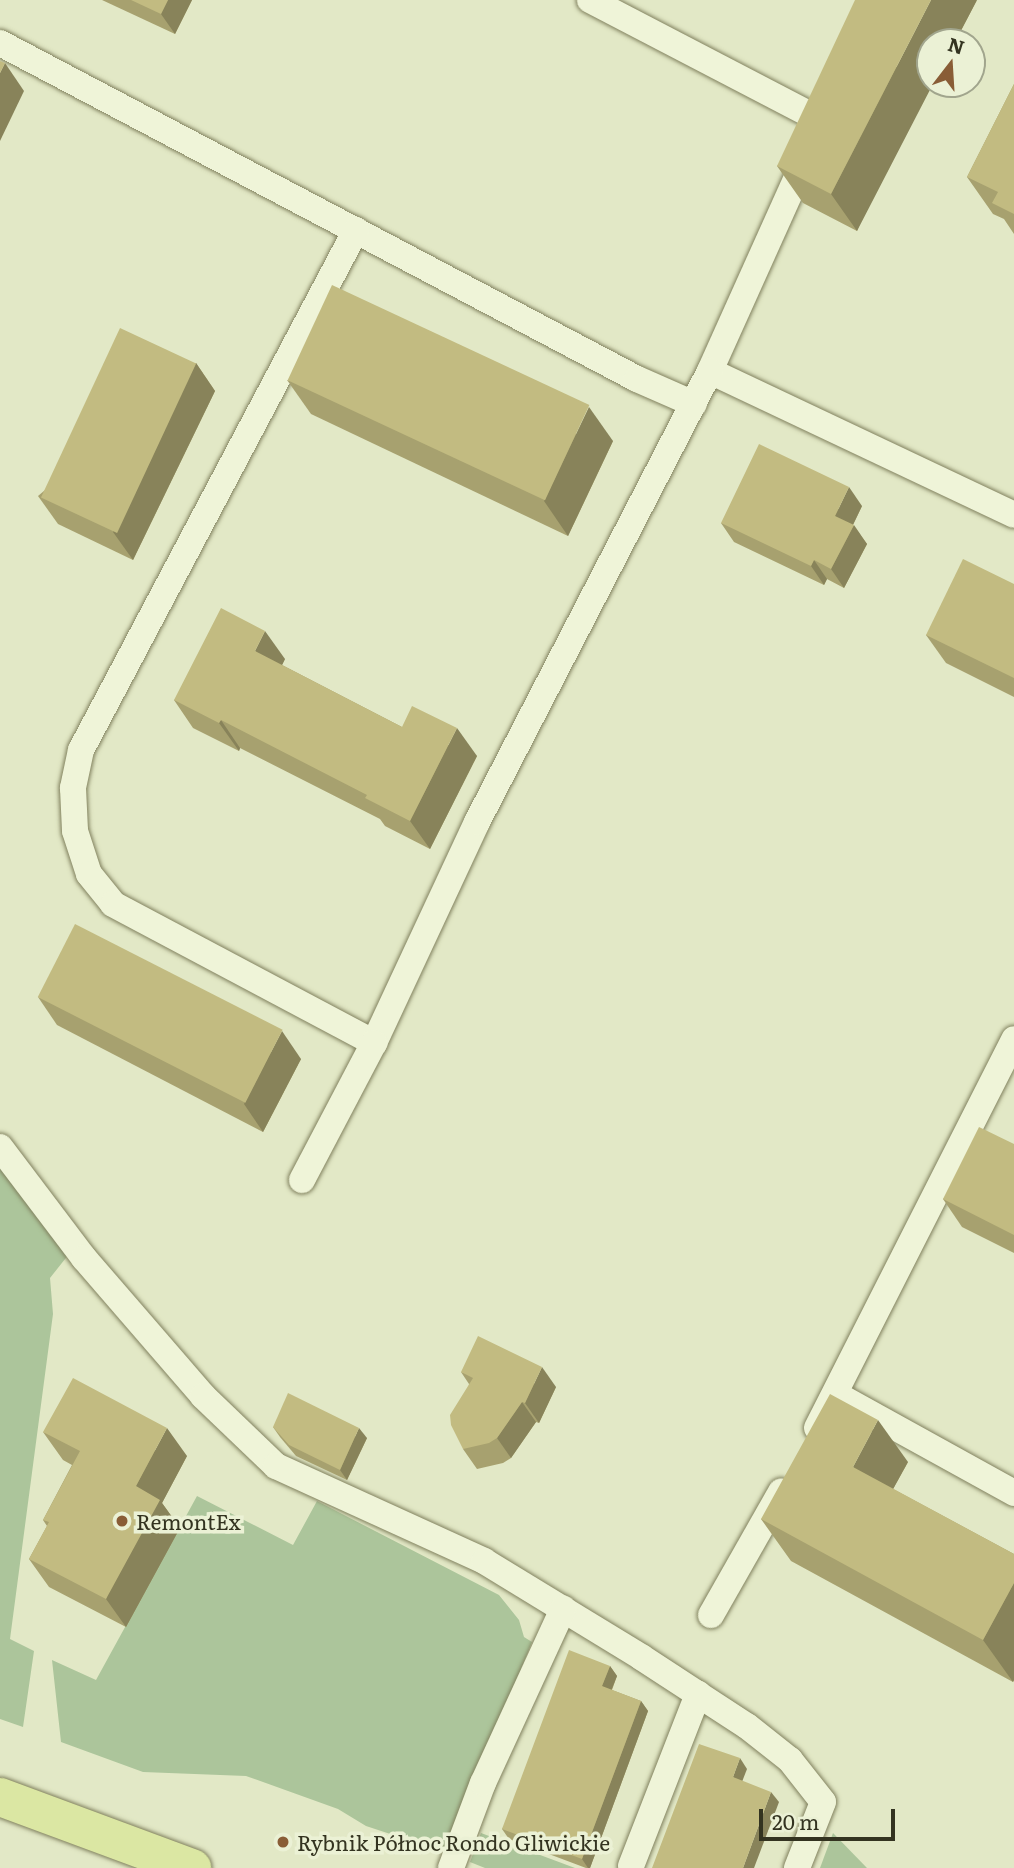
<!DOCTYPE html>
<meta charset="utf-8">
<style>
body{margin:0}
#map{position:relative;width:1014px;height:1868px;overflow:hidden;background:#e2e8c6;font-family:Literata,serif}
div>[style]{position:absolute}
[style*='--x']{left:calc(var(--x)*1px);top:calc(var(--y)*1px);width:calc(var(--w)*1px);rotate:calc(var(--a)*1deg)}
.green>*{inset:0;background:#acc59b}
.roads{filter:drop-shadow(0 0 2px #81815e) drop-shadow(0 0 2px #81815e)}
.lane>*{height:26px;margin:-13px;padding:0 13px;transform-origin:13px;border-radius:13px;background:#eff4d8}
.primary>*{height:38px;margin:-19px;padding:0 19px;transform-origin:19px;border-radius:19px;background:#dbe7a3}
.wall>*{inset:0;background:#a7a16f}
.shaded-wall>*{inset:0;background:#88835a}
.building>*{inset:0;background:#c2bb81;transform-origin:0 0}
.dots>*{width:19px;height:19px;translate:-50% -50%;box-sizing:border-box;border:4px solid #ebf1d5;border-radius:50%}
span{translate:-50% -50%;white-space:nowrap;text-align:center;line-height:1.15;-webkit-text-stroke:7px #ebf1d5;paint-order:stroke}
.poi-label{font-size:21px;color:#333320}
.left{translate:0 -50%;text-align:left}
.north{position:absolute;left:916px;top:28px;width:70px;height:70px;box-sizing:border-box;background:#ebf1d5;border:2px solid #a1a58d;border-radius:50%;rotate:17deg;font-size:19px;font-weight:700;line-height:28px;text-align:center;color:#333320}
.north::after{content:'';display:block;margin:auto;width:24px;height:32px;background:#895d36;clip-path:polygon(50% 0,100% 100%,50% 72%,0 100%)}
.scale{position:absolute;left:759px;top:1809px;width:136px;height:32px;box-sizing:border-box;border:4px solid #333320;border-top:0;padding-left:9px;font-size:21px;line-height:24px;white-space:nowrap;color:#333320;-webkit-text-stroke:5px #ebf1d5;paint-order:stroke}
</style>
<div id="map">
<div class="green">
<div style="clip-path:polygon(0 1168px,69px 1254px,50px 1278px,53px 1314px,10px 1639px,34px 1651px,23px 1727px,0 1719px)"></div>
<div style="clip-path:polygon(197px 1496px,293px 1545px,317px 1501px,499px 1595px,519px 1620px,524px 1637px,532px 1642px,458px 1824px,442px 1851px,366px 1826px,338px 1809px,246px 1776px,143px 1772px,61px 1742px,52px 1660px,96px 1680px)"></div>
<div style="clip-path:polygon(481px 1833px,575px 1868px,485px 1868px,470px 1862px)"></div>
<div style="clip-path:polygon(833px 1833px,867px 1868px,820px 1868px)"></div>
</div>
<div class="roads">
<div class="lane">
<div style="--x:590;--y:0;--w:262;--a:27.5"></div>
<div style="--x:0;--y:43;--w:720;--a:27.81"></div>
<div style="--x:637;--y:379;--w:62;--a:23.7"></div>
<div style="--x:807;--y:155;--w:237;--a:114.2"></div>
<div style="--x:710;--y:371;--w:336;--a:25.3"></div>
<div style="--x:356;--y:230;--w:588;--a:117.87"></div>
<div style="--x:81;--y:750;--w:39;--a:102"></div>
<div style="--x:73;--y:788;--w:43;--a:87.3"></div>
<div style="--x:75;--y:831;--w:45;--a:72"></div>
<div style="--x:89;--y:874;--w:38;--a:51"></div>
<div style="--x:113;--y:904;--w:296;--a:28"></div>
<div style="--x:374;--y:1043;--w:244;--a:-65"></div>
<div style="--x:477;--y:822;--w:508;--a:-62.68"></div>
<div style="--x:0;--y:1147;--w:139;--a:52.9"></div>
<div style="--x:84;--y:1258;--w:182;--a:49.2"></div>
<div style="--x:203;--y:1396;--w:101;--a:43.8"></div>
<div style="--x:276;--y:1466;--w:229;--a:24.5"></div>
<div style="--x:484;--y:1561;--w:184;--a:31.4"></div>
<div style="--x:641;--y:1657;--w:126;--a:33.1"></div>
<div style="--x:747;--y:1726;--w:55;--a:38.3"></div>
<div style="--x:790;--y:1760;--w:53;--a:51.8"></div>
<div style="--x:823;--y:1802;--w:71;--a:111.5"></div>
<div style="--x:302;--y:1180;--w:155;--a:-62.3"></div>
<div style="--x:835;--y:1394;--w:205;--a:28.9"></div>
<div style="--x:817;--y:1428;--w:436;--a:-63.1"></div>
<div style="--x:711;--y:1615;--w:142;--a:-60.4"></div>
<div style="--x:631;--y:1866;--w:185;--a:-68.7"></div>
<div style="--x:451;--y:1868;--w:91;--a:-69.4"></div>
<div style="--x:483;--y:1783;--w:192;--a:-65.3"></div>
</div>
<div class="primary">
<div style="--x:0;--y:1797;--w:205;--a:20.3"></div>
</div>
</div>
<div class="wall">
<div style="clip-path:polygon(102px 0,192px 0,175px 34px)"></div>
<div style="clip-path:polygon(977px 0,955px 42px,930px 42px,857px 231px,803px 203px,777px 166px)"></div>
<div style="clip-path:polygon(1014px 84px,1014px 234px,1004px 219px,993px 214px,967px 177px)"></div>
<div style="clip-path:polygon(196px 363px,215px 391px,133px 560px,58px 524px,38px 496px)"></div>
<div style="clip-path:polygon(287px 380px,613px 441px,568px 536px,311px 414px)"></div>
<div style="clip-path:polygon(862px 506px,853px 525px,867px 544px,844px 588px,827px 579px,824px 585px,734px 542px,721px 523px)"></div>
<div style="clip-path:polygon(1014px 584px,1014px 697px,946px 663px,926px 635px)"></div>
<div style="clip-path:polygon(285px 659px,282px 665px,402px 727px,477px 756px,430px 849px,385px 826px,380px 819px,240px 748px,239px 751px,193px 728px,174px 700px)"></div>
<div style="clip-path:polygon(38px 997px,301px 1059px,263px 1132px,57px 1025px)"></div>
<div style="clip-path:polygon(1014px 1144px,1014px 1253px,962px 1227px,943px 1199px)"></div>
<div style="clip-path:polygon(461px 1372px,556px 1387px,539px 1423px,536px 1422px,511px 1458px,503px 1463px,477px 1469px,463px 1449px,469px 1384px)"></div>
<div style="clip-path:polygon(273px 1427px,367px 1438px,347px 1480px,296px 1456px,280px 1437px)"></div>
<div style="clip-path:polygon(43px 1432px,187px 1456px,162px 1503px,180px 1528px,126px 1627px,49px 1587px,29px 1559px,47px 1526px,43px 1520px,72px 1465px,63px 1460px)"></div>
<div style="clip-path:polygon(908px 1462px,893px 1489px,1014px 1554px,1014px 1680px,1013px 1682px,791px 1561px,761px 1519px)"></div>
<div style="clip-path:polygon(610px 1666px,617px 1676px,612px 1690px,641px 1701px,648px 1711px,590px 1868px,586px 1868px,509px 1839px,502px 1829px)"></div>
</div>
<div class="shaded-wall">
<div style="clip-path:polygon(168px 0,192px 0,175px 34px,161px 14px)"></div>
<div style="clip-path:polygon(931px 0,977px 0,955px 42px,930px 42px,930px 84px,933px 84px,857px 231px,831px 194px)"></div>
<div style="clip-path:polygon(5px 63px,24px 91px,0 141px,0 73px)"></div>
<div style="clip-path:polygon(196px 363px,215px 391px,133px 560px,113px 532px)"></div>
<div style="clip-path:polygon(589px 407px,613px 441px,568px 536px,544px 501px)"></div>
<div style="clip-path:polygon(849px 487px,862px 506px,848px 535px,835px 516px)"></div>
<div style="clip-path:polygon(854px 525px,867px 544px,844px 588px,831px 569px)"></div>
<div style="clip-path:polygon(814px 560px,827px 579px,824px 585px,811px 566px)"></div>
<div style="clip-path:polygon(265px 631px,285px 659px,275px 679px,255px 651px)"></div>
<div style="clip-path:polygon(221px 720px,240px 748px,239px 751px,219px 723px)"></div>
<div style="clip-path:polygon(457px 728px,477px 756px,430px 849px,410px 821px)"></div>
<div style="clip-path:polygon(282px 1031px,301px 1059px,263px 1132px,244px 1104px)"></div>
<div style="clip-path:polygon(542px 1367px,556px 1387px,539px 1423px,525px 1403px)"></div>
<div style="clip-path:polygon(522px 1402px,536px 1422px,511px 1458px,497px 1438px)"></div>
<div style="clip-path:polygon(878px 1420px,908px 1462px,882px 1509px,853px 1467px)"></div>
<div style="clip-path:polygon(167px 1428px,187px 1456px,162px 1503px,180px 1528px,126px 1627px,106px 1599px,136px 1486px)"></div>
<div style="clip-path:polygon(359px 1428px,367px 1438px,347px 1480px,340px 1470px)"></div>
<div style="clip-path:polygon(1014px 1583px,1014px 1680px,1013px 1682px,983px 1640px)"></div>
<div style="clip-path:polygon(610px 1666px,617px 1676px,609px 1696px,602px 1686px)"></div>
<div style="clip-path:polygon(641px 1701px,648px 1711px,590px 1868px,588px 1868px,582px 1859px)"></div>
<div style="clip-path:polygon(740px 1758px,747px 1769px,740px 1787px,733px 1777px)"></div>
<div style="clip-path:polygon(771px 1792px,779px 1802px,754px 1868px,743px 1868px)"></div>
</div>
<div class="building">
<div style="clip-path:polygon(131px 0,168px 0,161px 14px)"></div>
<div style="clip-path:polygon(855px 0,931px 0,831px 194px,777px 166px)"></div>
<div style="clip-path:polygon(0 61px,5px 63px,0 73px)"></div>
<div style="clip-path:polygon(1014px 84px,1014px 214px,992px 203px,998px 192px,967px 177px)"></div>
<div style="left:332px;top:285px;width:284px;height:105px;rotate:25deg"></div>
<div style="left:120px;top:328px;width:84px;height:187px;rotate:25deg"></div>
<div style="clip-path:polygon(759px 444px,849px 487px,835px 516px,854px 525px,831px 569px,814px 560px,811px 566px,721px 523px)"></div>
<div style="clip-path:polygon(963px 559px,1014px 584px,1014px 678px,926px 635px)"></div>
<div style="clip-path:polygon(221px 608px,265px 631px,255px 651px,402px 727px,412px 706px,457px 728px,410px 821px,365px 798px,367px 795px,221px 720px,219px 723px,174px 700px)"></div>
<div style="left:75px;top:924px;width:233px;height:82px;rotate:27deg"></div>
<div style="clip-path:polygon(979px 1127px,1014px 1144px,1014px 1235px,943px 1199px)"></div>
<div style="clip-path:polygon(478px 1336px,542px 1367px,525px 1403px,522px 1402px,497px 1438px,489px 1443px,463px 1449px,451px 1425px,450px 1415px,473px 1378px,461px 1372px)"></div>
<div style="clip-path:polygon(73px 1378px,167px 1428px,136px 1486px,160px 1500px,106px 1599px,29px 1559px,49px 1522px,43px 1520px,80px 1451px,43px 1432px)"></div>
<div style="clip-path:polygon(288px 1393px,359px 1428px,340px 1470px,289px 1445px,273px 1427px)"></div>
<div style="clip-path:polygon(830px 1394px,878px 1420px,853px 1467px,1014px 1554px,1014px 1583px,983px 1640px,761px 1519px)"></div>
<div style="clip-path:polygon(569px 1650px,610px 1666px,602px 1686px,641px 1701px,582px 1859px,502px 1829px)"></div>
<div style="clip-path:polygon(699px 1744px,740px 1758px,733px 1777px,771px 1792px,743px 1868px,652px 1868px)"></div>
</div>
<div class="dots">
<div style="left:122px;top:1521px;background:#895d36"></div>
<div style="left:283px;top:1842px;background:#895d36"></div>
</div>
<div class="poi-label">
<span class="left" style="left:136px;top:1521px">RemontEx</span>
<span class="left" style="left:297px;top:1842px">Rybnik Północ Rondo Gliwickie</span>
</div>
<div class="north">N</div>
<div class="scale">20 m</div>
</div>
